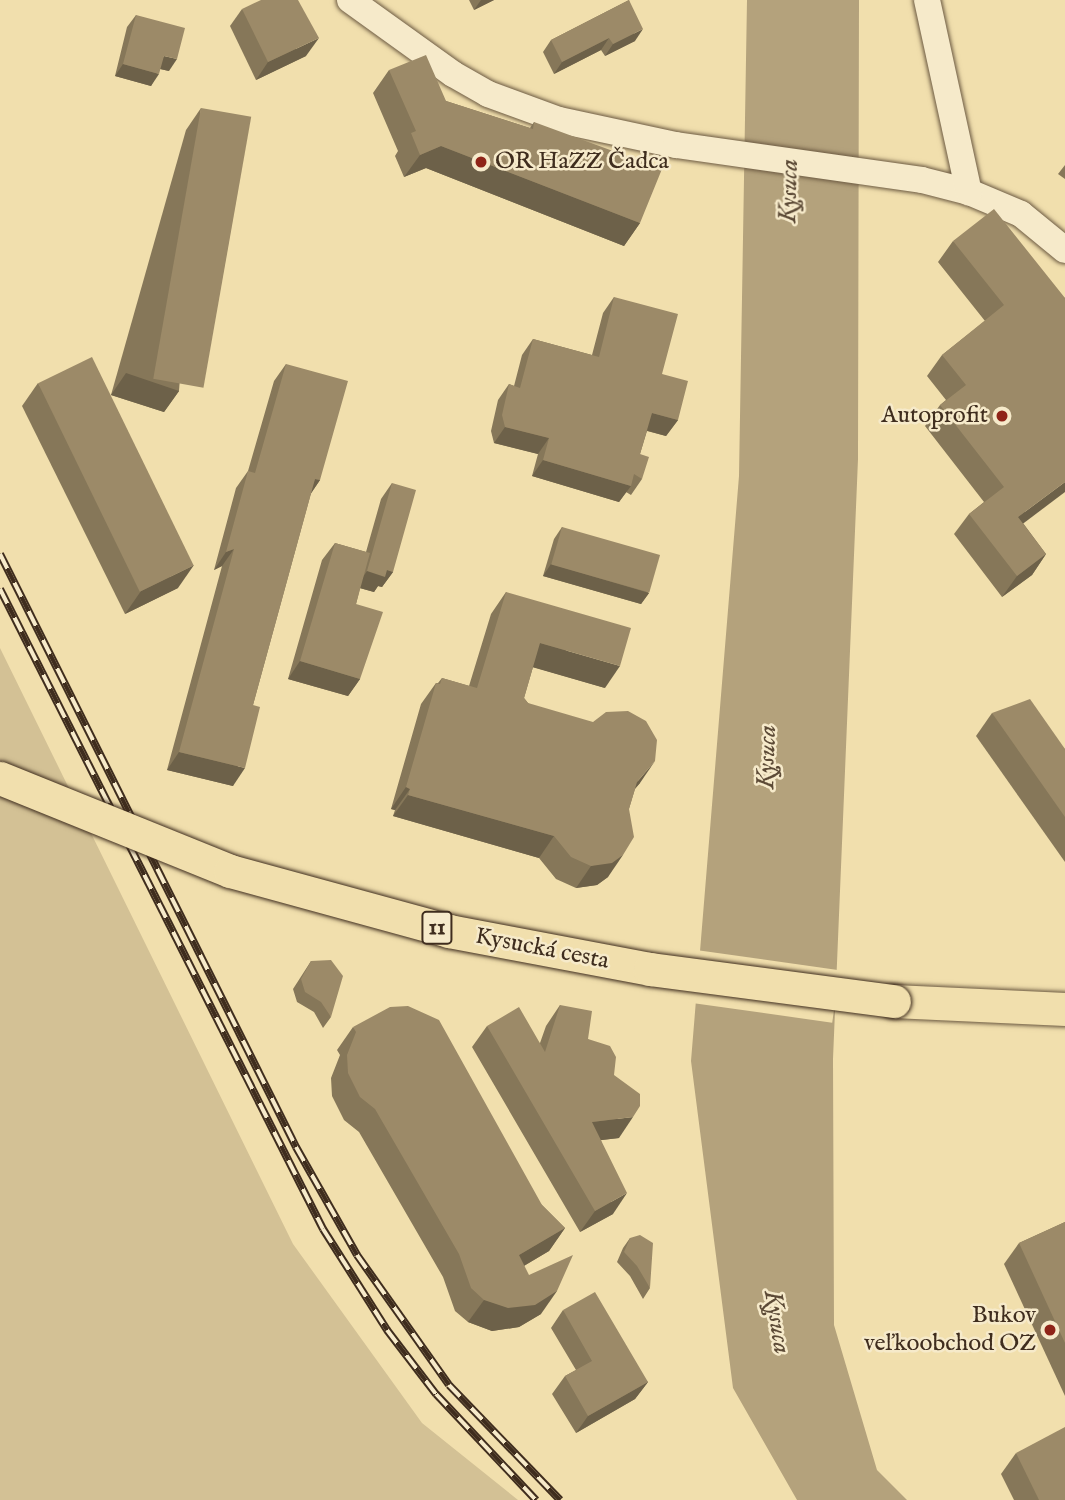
<!DOCTYPE html>
<meta charset="utf-8">
<style>
body{margin:0}
#map{position:relative;width:1065px;height:1500px;overflow:hidden;background:#f1dfad;font-family:"IM FELL English",serif}
div>[style]{position:absolute}
[style*='--x']{left:calc(var(--x)*1px);top:calc(var(--y)*1px);width:calc(var(--w)*1px);rotate:calc(var(--a)*1deg)}
.green>*{inset:0;background:#d3c195}
.water>*{inset:0;background:#b4a27c}
.pier>*{inset:0;background:#f1dfad;transform-origin:0 0}
.roads{filter:drop-shadow(0 0 2px #6c5a42) drop-shadow(0 0 2px #6c5a42)}
.minor>*{height:26px;margin:-13px;padding:0 13px;transform-origin:13px;border-radius:13px;background:#f6eaca}
.major>*{height:33px;margin:-16.5px;padding:0 16.5px;transform-origin:16.5px;border-radius:16.5px;background:#f1dfad}
.rail>*{height:8px;margin-top:-4px;transform-origin:0;background:repeating-linear-gradient(90deg,#f6eaca 0 16px,#3f2d1e 0 32px);box-sizing:border-box;border-block:2px solid #3f2d1e}
.bridges{filter:drop-shadow(0 0 2px #3f2d1e) drop-shadow(0 0 2px #3f2d1e)}
.major-bridge>*{height:33px;margin:-16.5px;padding:0 16.5px;transform-origin:16.5px;border-radius:16.5px;background:#f1dfad}
.wall>*{inset:0;background:#867759}
.shaded-wall>*{inset:0;background:#6d6149}
.building>*{inset:0;background:#9c8a68;transform-origin:0 0}
.dots>*{width:19px;height:19px;translate:-50% -50%;box-sizing:border-box;border:4px solid #f6eaca;border-radius:50%}
span{translate:-50% -50%;white-space:nowrap;text-align:center;line-height:1.15;-webkit-text-stroke:5px #f6eaca;paint-order:stroke}
.shield-label span{padding:2px 5px;background:#f6eaca;border:2px solid;border-radius:5px;-webkit-text-stroke-width:0}
.shield-label{font-size:23px;color:#3f2d1e;font-weight:700}
.poi-label{font-size:24px;color:#3f2d1e}
.left{translate:0 -50%;text-align:left}
.right{translate:-100% -50%;text-align:right}
.street-label{font-size:24px;color:#3f2d1e}
.water-label{font-size:26px;color:#5c4a36;font-style:italic}
</style>
<div id="map">
<div class="green">
<div style="clip-path:polygon(0 648px,293px 1244px,422px 1423px,518px 1500px,0 1500px)"></div>
</div>
<div class="water">
<div style="clip-path:polygon(747px 0,859px 0,858px 459px,833px 1059px,834px 1325px,877px 1470px,907px 1500px,797px 1500px,733px 1388px,691px 1061px,739px 476px)"></div>
</div>
<div class="pier">
<div style="left:696px;top:950px;width:145px;height:53px;rotate:8deg"></div>
</div>
<div class="roads">
<div class="minor">
<div style="--x:350;--y:0;--w:127;--a:35.7"></div>
<div style="--x:453;--y:74;--w:40;--a:29.7"></div>
<div style="--x:488;--y:94;--w:76;--a:20.1"></div>
<div style="--x:559;--y:120;--w:120;--a:12.1"></div>
<div style="--x:676;--y:145;--w:248;--a:8.1"></div>
<div style="--x:922;--y:180;--w:49;--a:14.3"></div>
<div style="--x:969;--y:192;--w:56;--a:22.9"></div>
<div style="--x:1021;--y:214;--w:57;--a:39.3"></div>
<div style="--x:927;--y:0;--w:197;--a:77.7"></div>
</div>
<div class="major">
<div style="--x:894;--y:1001;--w:171;--a:2.7"></div>
</div>
</div>
<div class="rail">
<div style="--x:0;--y:554;--w:663;--a:63.47"></div>
<div style="--x:296;--y:1147;--w:124;--a:60.5"></div>
<div style="--x:357;--y:1255;--w:159;--a:54.7"></div>
<div style="--x:449;--y:1385;--w:160;--a:46"></div>
<div style="--x:0;--y:589;--w:717;--a:63.22"></div>
<div style="--x:323;--y:1229;--w:120;--a:57.6"></div>
<div style="--x:387;--y:1330;--w:81;--a:52.6"></div>
<div style="--x:436;--y:1394;--w:146;--a:46.7"></div>
</div>
<div class="bridges">
<div class="major-bridge">
<div style="--x:0;--y:778;--w:248;--a:22"></div>
<div style="--x:230;--y:871;--w:227;--a:15.3"></div>
<div style="--x:449;--y:931;--w:205;--a:10.7"></div>
<div style="--x:650;--y:969;--w:246;--a:7.5"></div>
</div>
</div>
<div class="wall">
<div style="clip-path:polygon(469px 0,494px 0,474px 10px)"></div>
<div style="clip-path:polygon(629px 0,635px 41px,605px 56px,601px 50px,554px 74px,543px 52px,551px 40px)"></div>
<div style="clip-path:polygon(242px 9px,306px 56px,256px 80px,230px 26px)"></div>
<div style="clip-path:polygon(136px 15px,169px 71px,160px 69px,151px 86px,115px 76px,127px 27px)"></div>
<div style="clip-path:polygon(389px 70px,446px 101px,530px 128px,534px 122px,640px 223px,624px 246px,426px 168px,404px 177px,395px 156px,398px 151px,373px 93px)"></div>
<div style="clip-path:polygon(201px 108px,179px 391px,164px 412px,111px 395px,186px 130px)"></div>
<div style="clip-path:polygon(1065px 165px,1065px 179px,1058px 174px)"></div>
<div style="clip-path:polygon(953px 241px,1065px 298px,1023px 523px,1046px 554px,1032px 575px,1002px 597px,954px 534px,969px 514px,984px 502px,925px 426px,940px 405px,946px 400px,927px 376px,942px 355px,985px 321px,938px 262px)"></div>
<div style="clip-path:polygon(614px 297px,662px 374px,678px 420px,666px 436px,647px 431px,640px 454px,642px 479px,631px 495px,626px 492px,619px 502px,532px 476px,538px 454px,494px 443px,491px 431px,498px 400px,509px 384px,514px 386px,522px 355px,533px 339px,592px 355px,603px 313px)"></div>
<div style="clip-path:polygon(286px 364px,320px 480px,311px 493px,253px 705px,233px 786px,167px 770px,222px 566px,214px 570px,236px 488px,248px 471px,274px 381px)"></div>
<div style="clip-path:polygon(38px 383px,178px 588px,125px 614px,22px 406px)"></div>
<div style="clip-path:polygon(392px 483px,393px 572px,382px 587px,378px 586px,374px 592px,360px 588px,356px 604px,360px 679px,348px 696px,288px 679px,322px 560px,335px 543px,366px 552px,381px 499px)"></div>
<div style="clip-path:polygon(562px 527px,649px 593px,641px 604px,543px 576px,554px 539px)"></div>
<div style="clip-path:polygon(506px 592px,605px 688px,533px 667px,524px 698px,528px 703px,640px 783px,635px 789px,608px 877px,597px 885px,576px 888px,556px 879px,539px 858px,393px 816px,395px 810px,391px 809px,421px 704px,436px 683px,438px 683px,442px 678px,469px 686px,491px 614px)"></div>
<div style="clip-path:polygon(992px 713px,1065px 749px,1065px 862px,976px 736px)"></div>
<div style="clip-path:polygon(311px 961px,331px 1017px,323px 1028px,314px 1012px,297px 1002px,293px 989px)"></div>
<div style="clip-path:polygon(560px 1005px,588px 1039px,614px 1075px,619px 1138px,601px 1140px,613px 1214px,580px 1232px,472px 1047px,487px 1026px,540px 1043px,546px 1026px)"></div>
<div style="clip-path:polygon(353px 1027px,542px 1205px,565px 1228px,549px 1251px,524px 1266px,541px 1314px,519px 1327px,492px 1331px,468px 1322px,455px 1311px,443px 1277px,359px 1132px,344px 1120px,332px 1096px,331px 1078px,340px 1055px,337px 1050px)"></div>
<div style="clip-path:polygon(1065px 1222px,1065px 1396px,1004px 1264px,1019px 1243px)"></div>
<div style="clip-path:polygon(630px 1238px,650px 1288px,643px 1299px,630px 1276px,617px 1262px,623px 1248px)"></div>
<div style="clip-path:polygon(563px 1310px,648px 1382px,635px 1399px,576px 1433px,552px 1394px,565px 1376px,576px 1370px,551px 1328px)"></div>
<div style="clip-path:polygon(1016px 1453px,1065px 1500px,1014px 1500px,1001px 1474px)"></div>
</div>
<div class="shaded-wall">
<div style="clip-path:polygon(481px 0,494px 0,474px 10px)"></div>
<div style="clip-path:polygon(643px 29px,635px 41px,605px 56px,613px 44px)"></div>
<div style="clip-path:polygon(319px 38px,306px 56px,256px 80px,268px 62px)"></div>
<div style="clip-path:polygon(609px 38px,601px 50px,554px 74px,562px 62px)"></div>
<div style="clip-path:polygon(164px 56px,177px 59px,169px 71px,156px 68px)"></div>
<div style="clip-path:polygon(123px 64px,159px 74px,151px 86px,115px 76px)"></div>
<div style="clip-path:polygon(441px 146px,640px 223px,624px 246px,426px 168px,404px 177px,420px 155px)"></div>
<div style="clip-path:polygon(126px 373px,179px 391px,164px 412px,111px 395px)"></div>
<div style="clip-path:polygon(652px 413px,678px 420px,666px 436px,641px 429px)"></div>
<div style="clip-path:polygon(505px 427px,549px 438px,538px 454px,494px 443px)"></div>
<div style="clip-path:polygon(543px 460px,631px 486px,619px 502px,532px 476px)"></div>
<div style="clip-path:polygon(315px 479px,320px 480px,308px 498px)"></div>
<div style="clip-path:polygon(1065px 482px,1065px 492px,1004px 538px,1018px 517px)"></div>
<div style="clip-path:polygon(234px 549px,222px 566px,214px 570px,226px 552px)"></div>
<div style="clip-path:polygon(1046px 554px,1032px 575px,1002px 597px,1017px 576px)"></div>
<div style="clip-path:polygon(551px 564px,649px 593px,641px 604px,543px 576px)"></div>
<div style="clip-path:polygon(194px 565px,178px 588px,125px 614px,141px 591px)"></div>
<div style="clip-path:polygon(387px 570px,393px 572px,382px 587px,378px 586px,374px 592px,356px 587px,367px 571px)"></div>
<div style="clip-path:polygon(540px 643px,620px 666px,605px 688px,525px 665px)"></div>
<div style="clip-path:polygon(300px 661px,360px 679px,348px 696px,288px 679px)"></div>
<div style="clip-path:polygon(179px 752px,245px 768px,233px 786px,167px 770px)"></div>
<div style="clip-path:polygon(655px 761px,640px 783px,622px 803px,637px 782px)"></div>
<div style="clip-path:polygon(406px 787px,410px 789px,395px 810px,391px 809px)"></div>
<div style="clip-path:polygon(408px 795px,554px 836px,539px 858px,393px 816px)"></div>
<div style="clip-path:polygon(623px 855px,608px 877px,597px 885px,576px 888px,591px 866px)"></div>
<div style="clip-path:polygon(633px 1117px,619px 1138px,577px 1143px,592px 1122px)"></div>
<div style="clip-path:polygon(627px 1193px,613px 1214px,580px 1232px,595px 1211px)"></div>
<div style="clip-path:polygon(565px 1228px,549px 1251px,503px 1278px,519px 1255px)"></div>
<div style="clip-path:polygon(557px 1291px,541px 1314px,519px 1327px,492px 1331px,468px 1322px,484px 1300px)"></div>
<div style="clip-path:polygon(648px 1382px,635px 1399px,576px 1433px,588px 1416px)"></div>
</div>
<div class="building">
<div style="clip-path:polygon(261px 0,298px 0,319px 38px,268px 62px,242px 9px)"></div>
<div style="clip-path:polygon(629px 0,643px 29px,613px 44px,609px 38px,562px 62px,551px 40px)"></div>
<div style="clip-path:polygon(136px 15px,185px 28px,177px 59px,164px 56px,159px 74px,123px 64px)"></div>
<div style="clip-path:polygon(426px 55px,446px 101px,533px 129px,534px 122px,662px 169px,640px 223px,441px 146px,420px 155px,411px 133px,416px 131px,389px 70px)"></div>
<div style="left:201px;top:108px;width:51px;height:275px;rotate:10deg"></div>
<div style="clip-path:polygon(994px 209px,1065px 298px,1065px 482px,1018px 517px,1046px 554px,1017px 576px,969px 514px,1004px 487px,940px 405px,966px 385px,942px 355px,1004px 305px,953px 241px)"></div>
<div style="clip-path:polygon(614px 297px,678px 314px,662px 374px,688px 381px,678px 420px,652px 413px,640px 454px,649px 457px,642px 479px,634px 474px,631px 486px,543px 460px,549px 438px,505px 427px,502px 415px,509px 384px,520px 388px,533px 339px,599px 357px)"></div>
<div style="left:92px;top:357px;width:232px;height:60px;rotate:64deg"></div>
<div style="clip-path:polygon(286px 364px,348px 381px,320px 480px,315px 479px,253px 705px,260px 707px,245px 768px,179px 752px,234px 549px,226px 552px,248px 471px,255px 473px)"></div>
<div style="clip-path:polygon(392px 483px,416px 490px,393px 572px,387px 570px,385px 577px,367px 571px)"></div>
<div style="left:562px;top:527px;width:102px;height:39px;rotate:16deg"></div>
<div style="clip-path:polygon(335px 543px,370px 553px,356px 604px,383px 612px,360px 679px,300px 661px)"></div>
<div style="clip-path:polygon(506px 592px,631px 628px,620px 666px,540px 643px,524px 698px,528px 703px,593px 722px,606px 712px,628px 711px,646px 721px,657px 740px,655px 761px,637px 782px,629px 809px,634px 837px,623px 855px,612px 863px,591px 866px,571px 857px,554px 836px,408px 795px,410px 789px,406px 787px,436px 683px,440px 684px,442px 678px,477px 688px)"></div>
<div style="clip-path:polygon(1030px 699px,1065px 749px,1065px 817px,992px 713px)"></div>
<div style="clip-path:polygon(331px 960px,343px 976px,331px 1017px,321px 1002px,305px 992px,301px 979px,311px 961px)"></div>
<div style="clip-path:polygon(560px 1005px,592px 1011px,588px 1039px,610px 1046px,616px 1057px,614px 1075px,640px 1094px,640px 1106px,633px 1117px,592px 1122px,627px 1193px,595px 1211px,487px 1026px,519px 1007px,545px 1052px)"></div>
<div style="clip-path:polygon(408px 1006px,439px 1020px,542px 1205px,565px 1228px,519px 1255px,529px 1275px,573px 1255px,557px 1291px,535px 1305px,508px 1308px,484px 1300px,471px 1288px,459px 1254px,375px 1109px,360px 1097px,348px 1073px,347px 1055px,356px 1032px,353px 1027px,390px 1007px)"></div>
<div style="clip-path:polygon(1065px 1222px,1065px 1343px,1019px 1243px)"></div>
<div style="clip-path:polygon(640px 1235px,653px 1243px,650px 1288px,637px 1266px,624px 1252px,630px 1238px)"></div>
<div style="clip-path:polygon(595px 1292px,648px 1382px,588px 1416px,565px 1376px,592px 1361px,563px 1310px)"></div>
<div style="clip-path:polygon(1065px 1427px,1065px 1500px,1039px 1500px,1016px 1453px)"></div>
</div>
<div class="dots">
<div style="left:481px;top:162px;background:#8f2418"></div>
<div style="left:1002px;top:416px;background:#8f2418"></div>
<div style="left:1050px;top:1330px;background:#8f2418"></div>
</div>
<div class="shield-label">
<span style="left:437px;top:928px">11</span>
</div>
<div class="poi-label">
<span class="left" style="left:495px;top:162px">OR HaZZ Čadca</span>
<span class="right" style="left:988px;top:416px">Autoprofit</span>
<span class="right" style="left:1036px;top:1330px">Bukov<br>veľkoobchod OZ</span>
</div>
<div class="street-label">
<span style="left:542px;top:949px;rotate:11deg">Kysucká cesta</span>
</div>
<div class="water-label">
<span style="left:789px;top:191px;rotate:-88deg">Kysuca</span>
<span style="left:767px;top:757px;rotate:-88deg">Kysuca</span>
<span style="left:777px;top:1322px;rotate:81deg">Kysuca</span>
</div>
</div>
